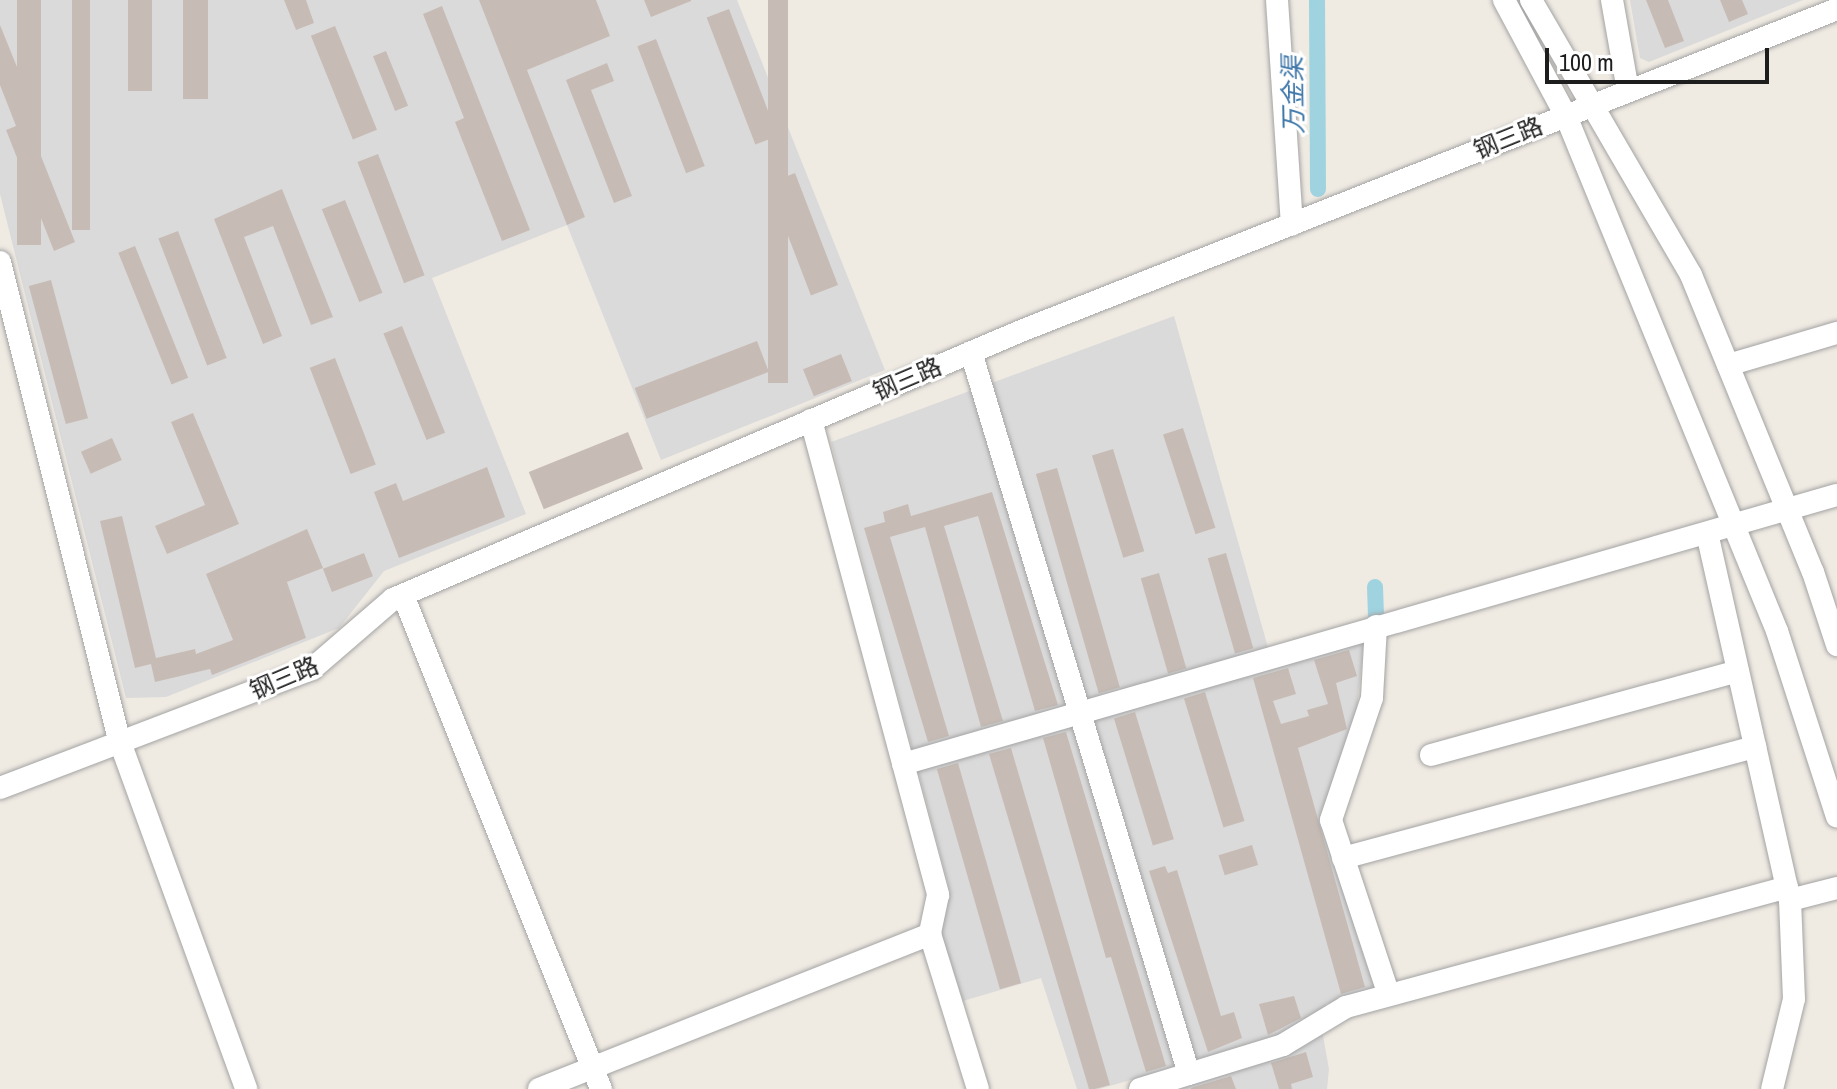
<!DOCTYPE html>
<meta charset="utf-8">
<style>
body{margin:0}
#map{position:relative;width:1837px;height:1089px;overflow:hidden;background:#efeae2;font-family:"Archivo Narrow","Noto Sans SC",sans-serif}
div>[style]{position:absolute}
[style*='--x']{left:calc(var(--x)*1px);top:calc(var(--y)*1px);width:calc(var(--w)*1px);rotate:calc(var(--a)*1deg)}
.residential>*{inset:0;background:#dbdada}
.canal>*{height:16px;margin:-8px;padding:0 8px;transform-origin:8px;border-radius:8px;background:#9fd3e0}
.building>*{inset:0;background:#c7bcb5;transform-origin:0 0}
.roads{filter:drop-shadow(0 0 2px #a4a4a4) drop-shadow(0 0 2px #a4a4a4)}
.minor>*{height:22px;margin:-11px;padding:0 11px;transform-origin:11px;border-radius:11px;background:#fff}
span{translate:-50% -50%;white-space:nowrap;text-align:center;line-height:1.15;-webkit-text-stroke:6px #fff;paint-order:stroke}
.street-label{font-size:24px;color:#1d1d1d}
.water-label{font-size:26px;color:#4179aa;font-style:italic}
.scale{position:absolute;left:1545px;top:48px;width:224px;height:36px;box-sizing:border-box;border:4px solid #1d1d1d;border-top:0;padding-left:10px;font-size:24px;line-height:28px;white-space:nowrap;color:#1d1d1d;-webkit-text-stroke:6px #fff;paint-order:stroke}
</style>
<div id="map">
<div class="residential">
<div style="clip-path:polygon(0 0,737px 0,885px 370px,661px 460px,567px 225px,432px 278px,526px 514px,384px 571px,339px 628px,166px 697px,126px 698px,0 194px)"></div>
<div style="clip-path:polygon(1630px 0,1803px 0,1649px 62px,1640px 58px)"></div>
<div style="clip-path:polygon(1174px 316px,1273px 665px,1364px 639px,1355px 726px,1320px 815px,1380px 989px,1326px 1004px,1320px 1019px,1329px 1069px,1327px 1089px,1137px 1089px,1134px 1079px,1099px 1089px,1077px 1089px,1041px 978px,963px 1001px,941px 932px,950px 891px,831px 442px)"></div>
</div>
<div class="canal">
<div style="--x:1317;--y:0;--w:189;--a:89.7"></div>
<div style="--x:1375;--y:587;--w:28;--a:88"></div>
</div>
<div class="building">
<div style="left:17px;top:0;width:24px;height:245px"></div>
<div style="left:72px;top:0;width:18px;height:230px"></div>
<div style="left:128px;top:0;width:24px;height:91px"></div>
<div style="left:183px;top:0;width:25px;height:99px"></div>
<div style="clip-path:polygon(284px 0,306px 0,314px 23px,296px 30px)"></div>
<div style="clip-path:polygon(479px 0,596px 0,610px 36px,527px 70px,585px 217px,567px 225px)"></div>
<div style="clip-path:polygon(644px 0,691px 0,691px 1px,651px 17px)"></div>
<div style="left:768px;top:0;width:20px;height:383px"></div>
<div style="clip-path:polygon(1646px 0,1668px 0,1684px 41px,1665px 48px)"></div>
<div style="clip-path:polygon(1720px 0,1742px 0,1748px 14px,1729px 22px)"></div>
<div style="clip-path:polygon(442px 6px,530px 230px,502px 241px,455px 122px,464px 118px,423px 14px)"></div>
<div style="left:729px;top:9px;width:136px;height:24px;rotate:69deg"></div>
<div style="clip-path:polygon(0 25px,32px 104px,22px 108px,75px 242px,54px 251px,6px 130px,16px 126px,0 85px)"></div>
<div style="left:335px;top:26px;width:112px;height:26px;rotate:68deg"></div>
<div style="left:656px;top:39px;width:136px;height:20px;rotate:69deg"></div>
<div style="left:386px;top:51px;width:59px;height:14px;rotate:68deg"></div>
<div style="clip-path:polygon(607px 63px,614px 81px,591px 90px,632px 196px,614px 203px,566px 80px)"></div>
<div style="left:378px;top:154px;width:130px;height:22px;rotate:69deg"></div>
<div style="left:795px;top:173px;width:120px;height:29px;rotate:69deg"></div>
<div style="clip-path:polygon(282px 189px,333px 317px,311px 325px,273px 226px,244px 237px,282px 336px,263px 344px,214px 219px)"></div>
<div style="left:345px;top:200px;width:100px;height:25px;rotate:68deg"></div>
<div style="left:178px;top:231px;width:136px;height:21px;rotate:69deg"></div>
<div style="left:135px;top:246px;width:142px;height:18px;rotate:68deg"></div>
<div style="left:51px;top:280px;width:143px;height:23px;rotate:75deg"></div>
<div style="left:402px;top:326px;width:115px;height:20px;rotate:68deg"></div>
<div style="left:757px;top:341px;width:33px;height:131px;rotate:69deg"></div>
<div style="left:841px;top:354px;width:29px;height:41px;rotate:68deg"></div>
<div style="left:335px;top:358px;width:114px;height:27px;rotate:69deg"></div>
<div style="clip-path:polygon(193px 413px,239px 524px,167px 554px,155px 526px,205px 505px,171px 422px)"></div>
<div style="left:1183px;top:428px;width:105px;height:21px;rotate:72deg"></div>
<div style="left:628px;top:432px;width:40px;height:107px;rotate:68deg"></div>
<div style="left:112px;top:438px;width:24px;height:34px;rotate:66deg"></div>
<div style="left:1113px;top:449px;width:107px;height:22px;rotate:73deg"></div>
<div style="clip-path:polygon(487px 467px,505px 517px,399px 558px,374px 492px,396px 483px,403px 501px)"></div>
<div style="left:1057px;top:468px;width:228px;height:22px;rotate:74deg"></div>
<div style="clip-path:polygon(992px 492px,1058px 705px,1035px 711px,978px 516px,944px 526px,1003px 721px,981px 727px,925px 527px,890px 537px,949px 736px,928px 742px,864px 528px,885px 522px,883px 512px,908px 504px,911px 516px)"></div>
<div style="clip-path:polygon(122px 516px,156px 658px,195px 649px,196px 654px,233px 640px,206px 574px,307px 529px,323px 568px,287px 582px,306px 638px,212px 675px,210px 669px,155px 682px,151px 664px,135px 668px,100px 521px)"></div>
<div style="left:364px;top:553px;width:25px;height:44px;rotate:69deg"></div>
<div style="left:1226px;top:553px;width:99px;height:19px;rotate:74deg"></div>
<div style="left:1159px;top:573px;width:99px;height:19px;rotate:74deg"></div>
<div style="clip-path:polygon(1349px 650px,1357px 676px,1336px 683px,1347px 729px,1298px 748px,1365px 987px,1341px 994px,1253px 678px,1288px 668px,1296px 694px,1273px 701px,1281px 724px,1309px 716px,1307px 710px,1328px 704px,1314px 660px)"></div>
<div style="left:1205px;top:692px;width:135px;height:22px;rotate:73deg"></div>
<div style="left:1135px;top:712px;width:133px;height:22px;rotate:73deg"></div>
<div style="clip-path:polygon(1066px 732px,1166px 1066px,1146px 1072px,1111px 957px,1106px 958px,1043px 738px)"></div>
<div style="clip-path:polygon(1011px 748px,1110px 1085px,1095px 1089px,1089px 1089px,989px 754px)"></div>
<div style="left:958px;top:763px;width:229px;height:22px;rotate:74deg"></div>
<div style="left:1252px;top:845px;width:21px;height:35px;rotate:73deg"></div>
<div style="clip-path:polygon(1165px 866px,1168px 873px,1177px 870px,1221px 1016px,1234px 1012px,1242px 1038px,1208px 1052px,1149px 871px)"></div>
<div style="clip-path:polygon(1294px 996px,1301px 1018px,1268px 1035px,1259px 1004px)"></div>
<div style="clip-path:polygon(1306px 1052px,1313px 1077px,1291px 1084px,1292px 1089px,1279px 1089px,1271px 1063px)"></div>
<div style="clip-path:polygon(1231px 1076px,1236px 1089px,1191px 1089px,1191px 1088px)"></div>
</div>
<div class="roads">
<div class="minor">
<div style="--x:1277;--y:0;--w:225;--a:86.2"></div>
<div style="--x:1504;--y:0;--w:132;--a:61.9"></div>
<div style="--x:1566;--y:116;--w:557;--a:67.72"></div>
<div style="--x:1777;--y:631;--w:195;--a:72.1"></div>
<div style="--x:1531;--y:0;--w:318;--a:59.8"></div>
<div style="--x:1691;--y:275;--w:321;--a:67.7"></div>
<div style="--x:1813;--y:572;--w:77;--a:71.8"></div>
<div style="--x:1612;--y:0;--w:92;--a:80"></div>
<div style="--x:0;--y:262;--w:495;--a:76"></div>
<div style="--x:120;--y:742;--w:369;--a:70"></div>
<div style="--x:971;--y:352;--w:754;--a:73.2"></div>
<div style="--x:1728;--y:365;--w:114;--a:-16.4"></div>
<div style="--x:811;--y:420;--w:492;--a:75"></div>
<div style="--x:938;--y:895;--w:40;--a:102"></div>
<div style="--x:930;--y:934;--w:162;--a:72.8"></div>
<div style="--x:1707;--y:533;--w:376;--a:77.3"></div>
<div style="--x:1790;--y:900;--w:99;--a:87.7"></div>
<div style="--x:1794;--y:999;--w:93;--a:103.7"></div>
<div style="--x:403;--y:595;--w:532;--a:68.16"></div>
<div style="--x:1376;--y:626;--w:72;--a:93.2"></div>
<div style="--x:1372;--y:698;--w:129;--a:108.6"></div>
<div style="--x:1331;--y:820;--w:184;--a:71.7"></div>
<div style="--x:1431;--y:755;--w:318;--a:-15.3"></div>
<div style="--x:903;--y:764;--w:972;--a:-16.07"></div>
<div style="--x:0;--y:788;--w:334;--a:-20.9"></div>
<div style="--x:312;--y:669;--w:107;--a:-40.8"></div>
<div style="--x:393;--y:599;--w:683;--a:-23.11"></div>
<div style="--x:1021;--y:331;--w:877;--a:-21.53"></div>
<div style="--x:1343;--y:858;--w:427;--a:-15.1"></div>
<div style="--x:1790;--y:900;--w:49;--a:-14.3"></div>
<div style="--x:539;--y:1089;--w:421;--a:-21.6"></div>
<div style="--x:1140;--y:1089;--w:150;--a:-17.1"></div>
<div style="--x:1283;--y:1045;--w:74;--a:-31.1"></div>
<div style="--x:1346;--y:1007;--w:457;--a:-15.2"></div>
</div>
</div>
<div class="street-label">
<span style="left:1508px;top:138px;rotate:-22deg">钢三路</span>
<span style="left:907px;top:379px;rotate:-23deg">钢三路</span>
<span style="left:284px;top:678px;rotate:-23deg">钢三路</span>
</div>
<div class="water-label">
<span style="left:1293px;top:95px;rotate:-91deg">万金渠</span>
</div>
<div class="scale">100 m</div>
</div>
